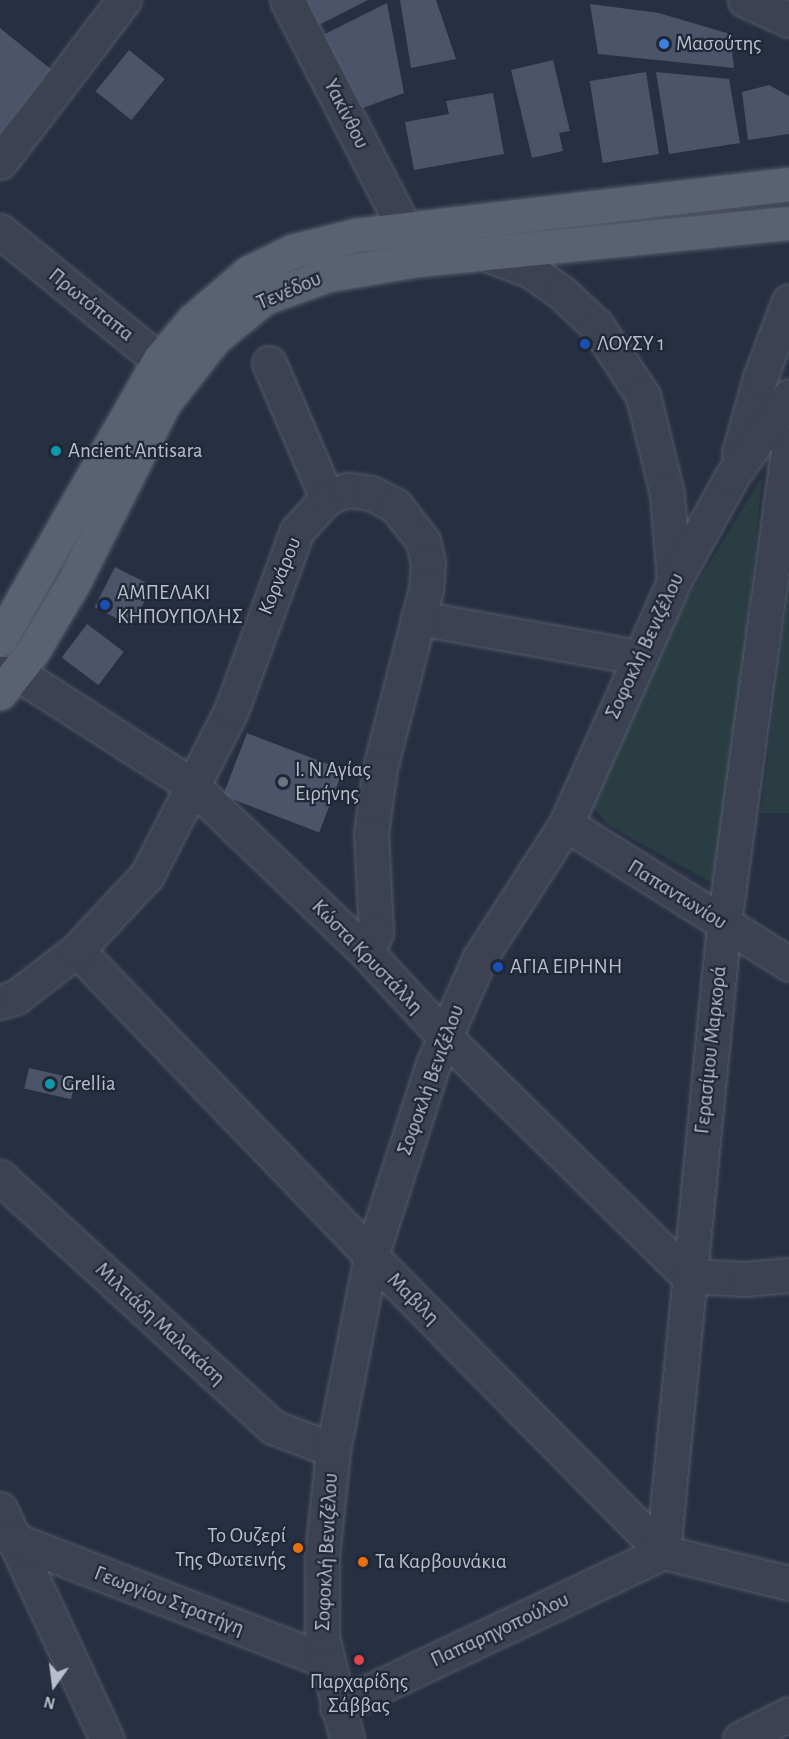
<!DOCTYPE html>
<meta charset="utf-8">
<style>
body{margin:0}
#map{position:relative;width:789px;height:1739px;overflow:hidden;background:#272f42;font-family:"Alegreya Sans",sans-serif}
div>[style]{position:absolute}
[style*='--x']{left:calc(var(--x)*1px);top:calc(var(--y)*1px);width:calc(var(--w)*1px);rotate:calc(var(--a)*1deg)}
.green>*{inset:0;background:#293d43}
.building>*{inset:0;background:#4b5469;transform-origin:0 0}
.roads{filter:drop-shadow(0 0 2px #545a69) drop-shadow(0 0 2px #545a69)}
.minor>*{height:33px;margin:-16.5px;padding:0 16.5px;transform-origin:16.5px;border-radius:16.5px;background:#3c4252}
.major>*{height:33px;margin:-16.5px;padding:0 16.5px;transform-origin:16.5px;border-radius:16.5px;background:#5a6172}
.dots>*{width:16px;height:16px;translate:-50% -50%;box-sizing:border-box;border:3px solid #202737;border-radius:50%}
span{translate:-50% -50%;white-space:nowrap;text-align:center;line-height:1.15;-webkit-text-stroke:4.5px #202737;paint-order:stroke}
.poi-label{font-size:21px;color:#b9becc}
.left{translate:0 -50%;text-align:left}
.right{translate:-100% -50%;text-align:right}
.street-label{font-size:21px;color:#b9becc}
.north{position:absolute;left:24px;top:1655px;width:60px;height:60px;-webkit-text-stroke:4px #202737;paint-order:stroke;rotate:194deg;font-size:16px;font-weight:700;line-height:24px;text-align:center;color:#b9becc}
.north::after{content:'';display:block;margin:auto;width:21px;height:27px;background:#b9becc;clip-path:polygon(50% 0,100% 100%,50% 72%,0 100%)}
</style>
<div id="map">
<div class="green">
<div style="clip-path:polygon(762px 477px,742px 677px,714px 884px,609px 826px,593px 807px,593px 784px,658px 647px)"></div>
<div style="clip-path:polygon(789px 587px,789px 813px,761px 813px)"></div>
</div>
<div class="building">
<div style="clip-path:polygon(306px 0,368px 0,319px 25px)"></div>
<div style="clip-path:polygon(400px 0,436px 0,456px 59px,411px 68px)"></div>
<div style="clip-path:polygon(387px 3px,404px 93px,360px 109px,321px 36px)"></div>
<div style="clip-path:polygon(590px 4px,659px 13px,730px 34px,734px 68px,598px 54px)"></div>
<div style="clip-path:polygon(0 28px,52px 70px,0 134px)"></div>
<div style="left:129px;top:50px;width:46px;height:53px;rotate:39deg"></div>
<div style="clip-path:polygon(553px 60px,570px 131px,559px 133px,563px 151px,532px 158px,511px 70px)"></div>
<div style="left:646px;top:72px;width:83px;height:57px;rotate:81deg"></div>
<div style="clip-path:polygon(656px 72px,729px 79px,740px 143px,669px 154px)"></div>
<div style="clip-path:polygon(769px 85px,789px 96px,789px 134px,748px 140px,742px 92px)"></div>
<div style="clip-path:polygon(493px 93px,504px 154px,414px 170px,405px 122px,449px 114px,446px 101px)"></div>
<div style="left:115px;top:567px;width:42px;height:45px;rotate:27deg"></div>
<div style="left:87px;top:624px;width:46px;height:42px;rotate:37deg"></div>
<div style="left:247px;top:733px;width:103px;height:67px;rotate:21deg"></div>
<div style="left:29px;top:1068px;width:48px;height:21px;rotate:13deg"></div>
</div>
<div class="roads">
<div class="minor">
<div style="--x:287;--y:0;--w:256;--a:62.8"></div>
<div style="--x:745;--y:0;--w:48;--a:24.4"></div>
<div style="--x:0;--y:162;--w:204;--a:-52.6"></div>
<div style="--x:0;--y:231;--w:205;--a:39.1"></div>
<div style="--x:159;--y:360;--w:28;--a:19"></div>
<div style="--x:484;--y:253;--w:50;--a:21"></div>
<div style="--x:531;--y:271;--w:37;--a:35"></div>
<div style="--x:561;--y:292;--w:50;--a:43.4"></div>
<div style="--x:597;--y:326;--w:84;--a:56.7"></div>
<div style="--x:643;--y:396;--w:101;--a:76.2"></div>
<div style="--x:667;--y:494;--w:87;--a:85.4"></div>
<div style="--x:269;--y:363;--w:147;--a:66.8"></div>
<div style="--x:739;--y:453;--w:78;--a:-74.4"></div>
<div style="--x:760;--y:378;--w:82;--a:-69.4"></div>
<div style="--x:418;--y:618;--w:222;--a:10.1"></div>
<div style="--x:0;--y:673;--w:17;--a:0"></div>
<div style="--x:17;--y:673;--w:209;--a:32.7"></div>
<div style="--x:193;--y:786;--w:240;--a:43.8"></div>
<div style="--x:366;--y:952;--w:115;--a:47.1"></div>
<div style="--x:444;--y:1036;--w:342;--a:44.5"></div>
<div style="--x:688;--y:1276;--w:57;--a:3"></div>
<div style="--x:745;--y:1279;--w:44;--a:-5.2"></div>
<div style="--x:566;--y:824;--w:263;--a:32.1"></div>
<div style="--x:77;--y:950;--w:424;--a:46.1"></div>
<div style="--x:371;--y:1256;--w:416;--a:45.4"></div>
<div style="--x:663;--y:1552;--w:130;--a:13.8"></div>
<div style="--x:0;--y:1002;--w:17;--a:-17"></div>
<div style="--x:16;--y:997;--w:77;--a:-37.6"></div>
<div style="--x:77;--y:950;--w:103;--a:-47"></div>
<div style="--x:147;--y:875;--w:184;--a:-62.9"></div>
<div style="--x:231;--y:711;--w:192;--a:-69.9"></div>
<div style="--x:297;--y:531;--w:45;--a:-47.7"></div>
<div style="--x:327;--y:498;--w:22;--a:-22"></div>
<div style="--x:347;--y:490;--w:24;--a:7"></div>
<div style="--x:371;--y:493;--w:27;--a:27"></div>
<div style="--x:395;--y:505;--w:46;--a:52.1"></div>
<div style="--x:423;--y:541;--w:22;--a:77"></div>
<div style="--x:428;--y:562;--w:27;--a:94"></div>
<div style="--x:426;--y:589;--w:185;--a:104.4"></div>
<div style="--x:380;--y:768;--w:66;--a:97.9"></div>
<div style="--x:371;--y:833;--w:100;--a:87.1"></div>
<div style="--x:376;--y:933;--w:21;--a:118"></div>
<div style="--x:0;--y:1177;--w:370;--a:42.5"></div>
<div style="--x:273;--y:1427;--w:64;--a:21"></div>
<div style="--x:0;--y:1509;--w:254;--a:65.1"></div>
<div style="--x:12;--y:1539;--w:337;--a:21.2"></div>
<div style="--x:337;--y:1707;--w:361;--a:-25.4"></div>
<div style="--x:663;--y:1552;--w:631;--a:-84.45"></div>
<div style="--x:724;--y:924;--w:485;--a:-82.3"></div>
<div style="--x:347;--y:1739;--w:105;--a:-103.8"></div>
<div style="--x:322;--y:1637;--w:80;--a:-90"></div>
<div style="--x:322;--y:1557;--w:108;--a:-84.1"></div>
<div style="--x:333;--y:1450;--w:198;--a:-78.9"></div>
<div style="--x:371;--y:1256;--w:202;--a:-72.1"></div>
<div style="--x:433;--y:1064;--w:115;--a:-66.3"></div>
<div style="--x:479;--y:959;--w:161;--a:-57.2"></div>
<div style="--x:566;--y:824;--w:266;--a:-66"></div>
<div style="--x:674;--y:581;--w:120;--a:-61.1"></div>
<div style="--x:732;--y:476;--w:98;--a:-54.5"></div>
<div style="--x:740;--y:1739;--w:55;--a:-27"></div>
</div>
<div class="major">
<div style="--x:0;--y:639;--w:321;--a:-60.3"></div>
<div style="--x:159;--y:360;--w:52;--a:-49.6"></div>
<div style="--x:193;--y:320;--w:74;--a:-40.6"></div>
<div style="--x:249;--y:272;--w:48;--a:-26"></div>
<div style="--x:292;--y:251;--w:66;--a:-14"></div>
<div style="--x:356;--y:235;--w:436;--a:-6.7"></div>
<div style="--x:0;--y:693;--w:53;--a:-51.8"></div>
<div style="--x:33;--y:651;--w:80;--a:-59.3"></div>
<div style="--x:74;--y:582;--w:200;--a:-63.3"></div>
<div style="--x:164;--y:403;--w:83;--a:-51.9"></div>
<div style="--x:215;--y:338;--w:63;--a:-39.2"></div>
<div style="--x:264;--y:298;--w:68;--a:-19.8"></div>
<div style="--x:328;--y:275;--w:90;--a:-9.6"></div>
<div style="--x:417;--y:260;--w:374;--a:-5.7"></div>
</div>
</div>
<div class="dots">
<div style="left:664px;top:44px;background:#3f7fe0"></div>
<div style="left:585px;top:344px;background:#1a4fb4"></div>
<div style="left:56px;top:451px;background:#0f9aa8"></div>
<div style="left:105px;top:605px;background:#1a4fb4"></div>
<div style="left:283px;top:782px;background:#6b7280"></div>
<div style="left:498px;top:967px;background:#1a4fb4"></div>
<div style="left:50px;top:1084px;background:#0f9aa8"></div>
<div style="left:298px;top:1548px;background:#e8710a"></div>
<div style="left:363px;top:1562px;background:#e8710a"></div>
<div style="left:359px;top:1660px;background:#e0444e"></div>
</div>
<div class="poi-label">
<span class="left" style="left:676px;top:44px">Μασούτης</span>
<span class="left" style="left:597px;top:344px">ΛΟΥΣΥ 1</span>
<span class="left" style="left:68px;top:451px">Ancient Antisara</span>
<span class="left" style="left:117px;top:605px">ΑΜΠΕΛΑΚΙ<br>ΚΗΠΟΥΠΟΛΗΣ</span>
<span class="left" style="left:295px;top:782px">Ι. Ν Αγίας<br>Ειρήνης</span>
<span class="left" style="left:510px;top:967px">ΑΓΙΑ ΕΙΡΗΝΗ</span>
<span class="left" style="left:62px;top:1084px">Grellia</span>
<span class="right" style="left:286px;top:1548px">Το Ουζερί<br>Της Φωτεινής</span>
<span class="left" style="left:375px;top:1562px">Τα Καρβουνάκια</span>
<span style="left:359px;top:1694px">Παρχαρίδης<br>Σάββας</span>
</div>
<div class="street-label">
<span style="left:346px;top:114px;rotate:63deg">Υακίνθου</span>
<span style="left:289px;top:291px;rotate:-23deg">Τενέδου</span>
<span style="left:91px;top:305px;rotate:39deg">Πρωτόπαπα</span>
<span style="left:280px;top:576px;rotate:-68deg">Κορνάρου</span>
<span style="left:645px;top:646px;rotate:-65deg">Σοφοκλή Βενιζέλου</span>
<span style="left:677px;top:895px;rotate:32deg">Παπαντωνίου</span>
<span style="left:367px;top:957px;rotate:46deg">Κώστα Κρυστάλλη</span>
<span style="left:711px;top:1050px;rotate:-84deg">Γερασίμου Μαρκορά</span>
<span style="left:431px;top:1080px;rotate:-70deg">Σοφοκλή Βενιζέλου</span>
<span style="left:413px;top:1299px;rotate:45deg">Μαβίλη</span>
<span style="left:160px;top:1324px;rotate:43deg">Μιλτιάδη Μαλακάση</span>
<span style="left:327px;top:1552px;rotate:-87deg">Σοφοκλή Βενιζέλου</span>
<span style="left:169px;top:1601px;rotate:21deg">Γεωργίου Στρατήγη</span>
<span style="left:500px;top:1630px;rotate:-25deg">Παπαρηγοπούλου</span>
</div>
<div class="north">N</div>
</div>
